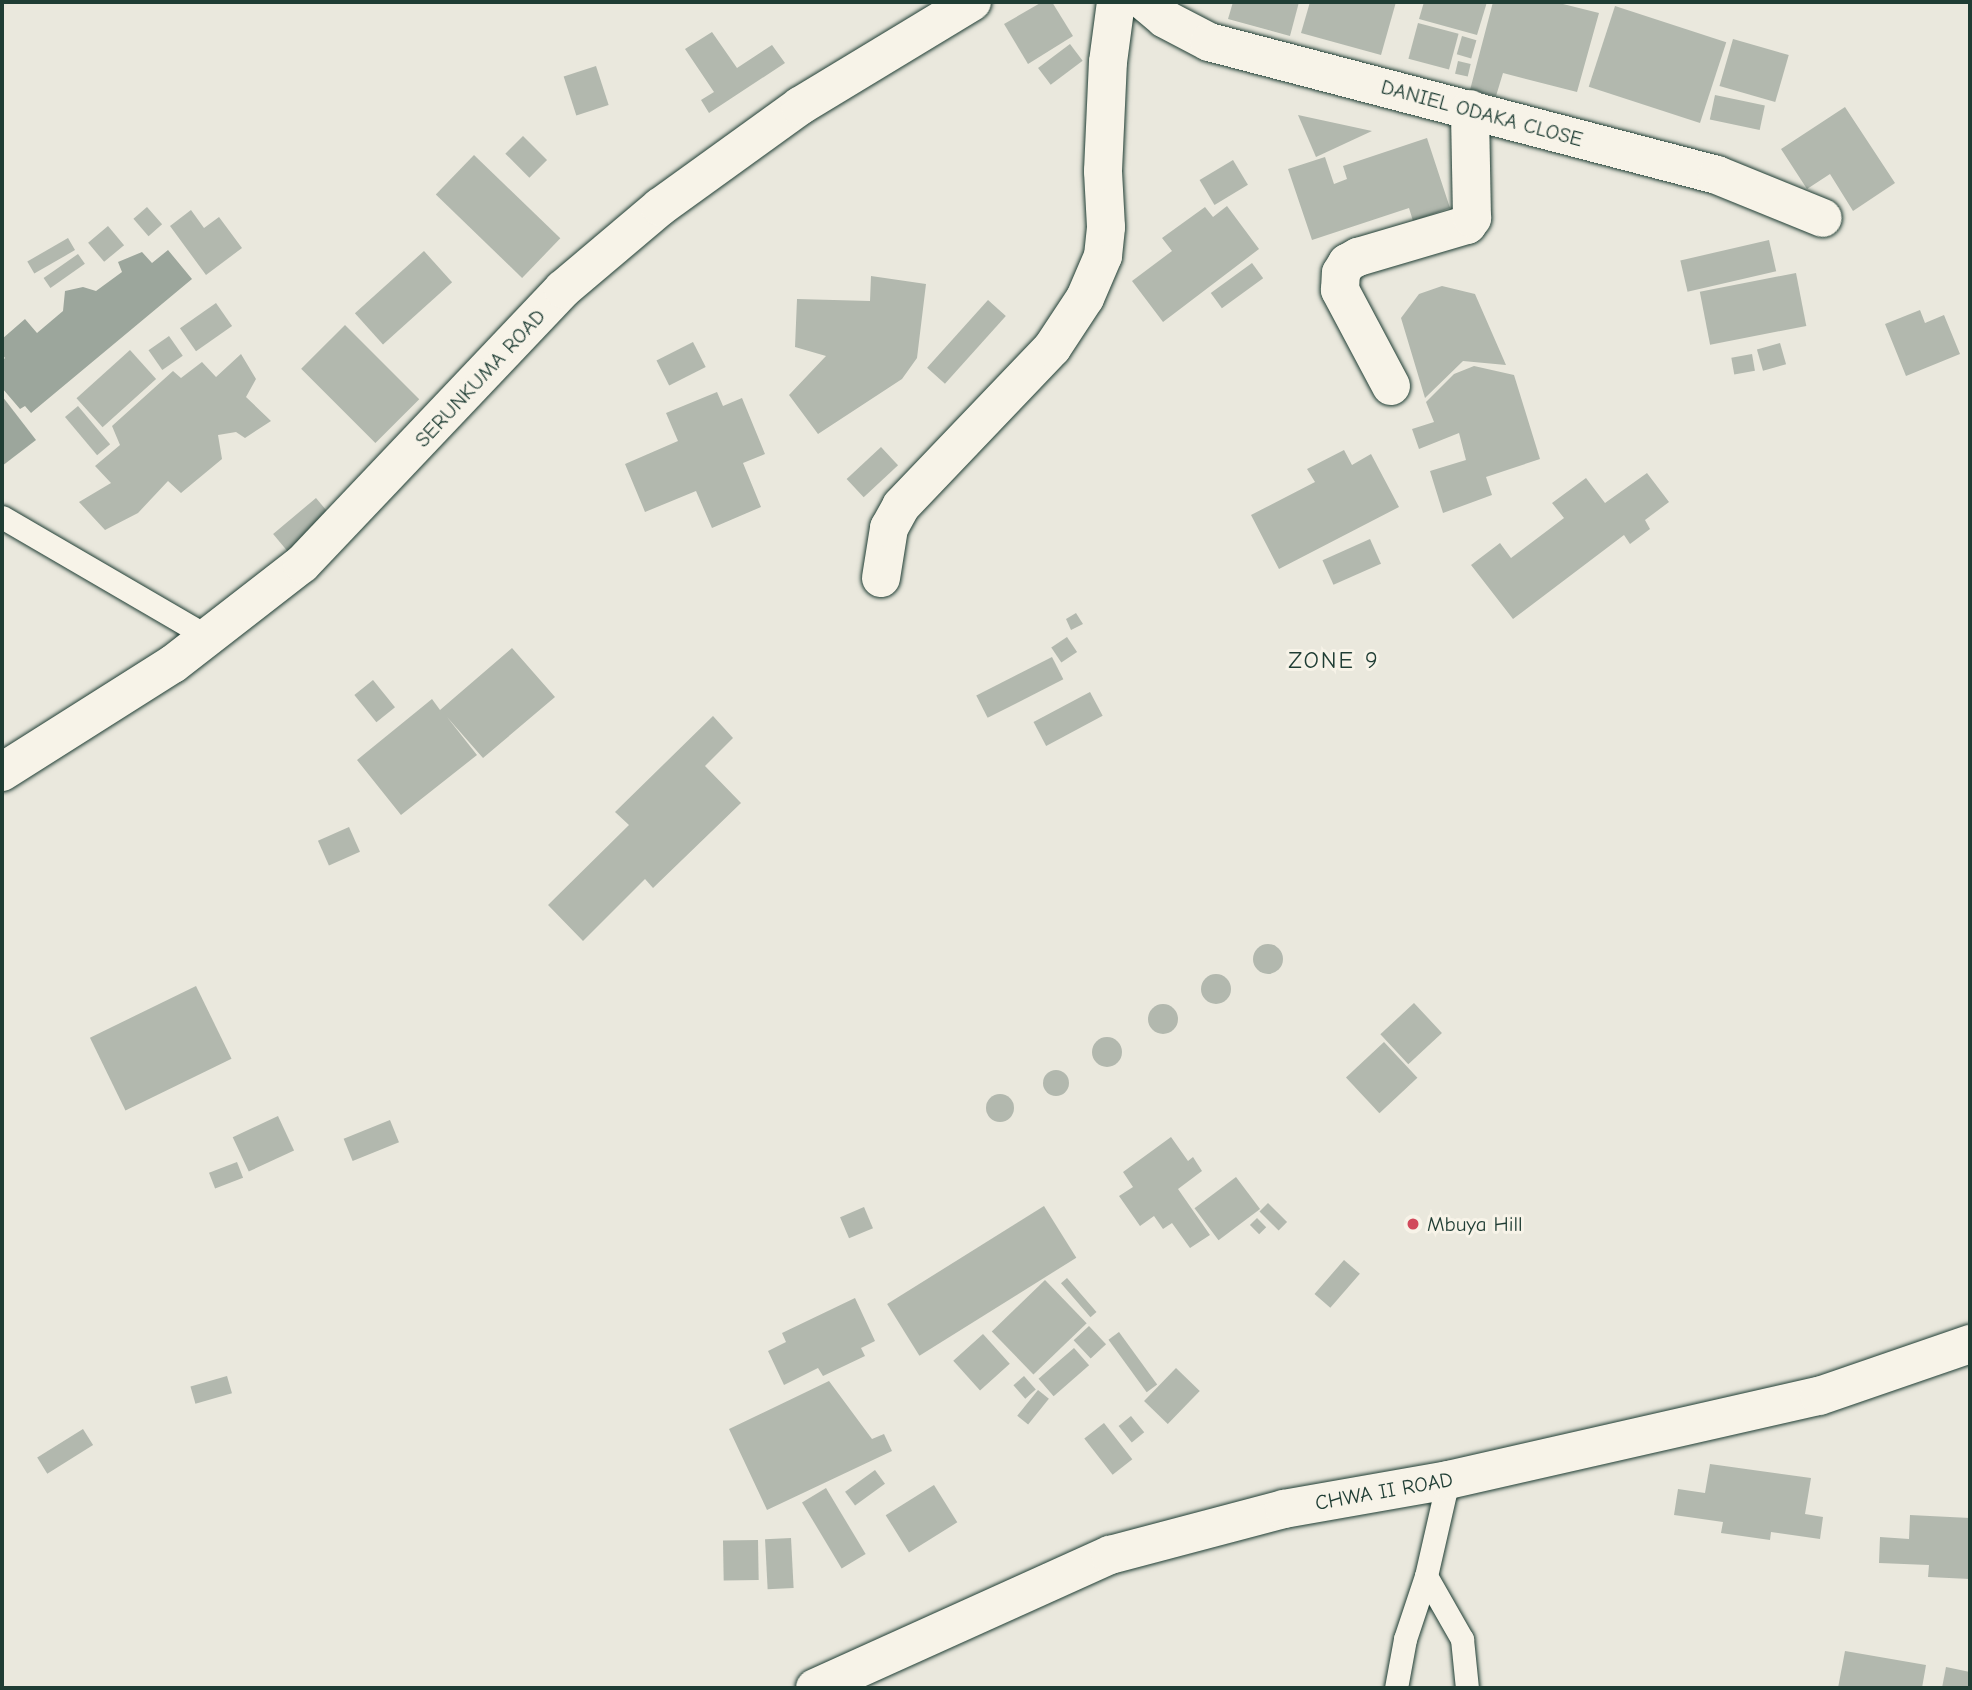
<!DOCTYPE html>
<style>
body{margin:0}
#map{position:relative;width:1972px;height:1690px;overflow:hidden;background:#eae8dd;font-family:"Comic Neue",sans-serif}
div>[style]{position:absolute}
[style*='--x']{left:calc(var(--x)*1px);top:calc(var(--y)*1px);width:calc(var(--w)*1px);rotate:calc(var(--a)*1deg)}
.water>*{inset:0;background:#9ca69c}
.building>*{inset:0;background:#b2b8ae;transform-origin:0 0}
.round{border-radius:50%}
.roads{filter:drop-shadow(0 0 2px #1f3d34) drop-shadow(0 0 2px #1f3d34)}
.service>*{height:23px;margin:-11.5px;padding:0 11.5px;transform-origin:11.5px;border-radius:11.5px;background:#f7f3e8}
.minor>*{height:38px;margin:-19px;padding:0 19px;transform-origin:19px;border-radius:19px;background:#f7f3e8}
.dots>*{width:19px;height:19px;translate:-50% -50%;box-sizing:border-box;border:4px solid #f7f3e8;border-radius:50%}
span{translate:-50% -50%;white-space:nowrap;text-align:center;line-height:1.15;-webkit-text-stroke:6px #f7f3e8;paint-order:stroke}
.street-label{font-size:21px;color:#1f3d34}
.poi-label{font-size:21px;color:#1f3d34}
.left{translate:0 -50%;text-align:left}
.quarter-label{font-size:24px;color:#1f3d34;letter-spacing:2px}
.frame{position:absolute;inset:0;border:4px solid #1f3d34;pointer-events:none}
</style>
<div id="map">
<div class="water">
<div style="clip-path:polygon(168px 250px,192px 279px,31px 413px,25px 406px,20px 409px,2px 388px,2px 361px,5px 358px,2px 354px,2px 339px,25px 319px,37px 333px,63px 311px,65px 291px,83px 287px,96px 291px,122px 272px,118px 262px,142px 252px,152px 263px)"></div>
<div style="clip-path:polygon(2px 396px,36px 440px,2px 466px)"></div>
</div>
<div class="building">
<div style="clip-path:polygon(1042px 2px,1052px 2px,1073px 36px,1028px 64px,1004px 24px)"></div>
<div style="clip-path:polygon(1233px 2px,1299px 2px,1290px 36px,1228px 19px)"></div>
<div style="clip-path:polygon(1310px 2px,1396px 2px,1381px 55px,1301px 33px)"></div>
<div style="clip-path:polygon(1424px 2px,1487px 2px,1477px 35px,1419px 19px)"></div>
<div style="clip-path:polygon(1493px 2px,1555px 2px,1599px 13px,1577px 92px,1503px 73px,1496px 96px,1470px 90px)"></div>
<div style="left:1615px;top:6px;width:117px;height:85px;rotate:18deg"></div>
<div style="left:1418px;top:23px;width:42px;height:37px;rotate:15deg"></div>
<div style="clip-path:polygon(712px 32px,737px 68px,772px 45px,785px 63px,709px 113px,701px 100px,714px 92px,685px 49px)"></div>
<div style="left:1462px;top:36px;width:15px;height:19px;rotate:16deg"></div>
<div style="left:1733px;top:39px;width:58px;height:49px;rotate:16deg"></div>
<div style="left:1070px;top:44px;width:21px;height:40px;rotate:53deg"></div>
<div style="left:1458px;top:61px;width:13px;height:13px;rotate:13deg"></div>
<div style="left:596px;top:66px;width:41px;height:34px;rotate:72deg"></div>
<div style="left:1715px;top:95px;width:51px;height:25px;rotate:12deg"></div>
<div style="clip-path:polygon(1845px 107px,1895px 183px,1853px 211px,1830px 174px,1807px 189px,1781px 149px)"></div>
<div style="clip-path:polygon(1298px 115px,1372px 131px,1316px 157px)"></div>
<div style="left:523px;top:136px;width:34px;height:25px;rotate:45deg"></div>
<div style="clip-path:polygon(1427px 138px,1450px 208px,1413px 221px,1409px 208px,1312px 240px,1288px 169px,1325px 157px,1334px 184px,1347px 179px,1343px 166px)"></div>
<div style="left:474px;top:155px;width:120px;height:55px;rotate:44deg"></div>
<div style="left:1233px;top:160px;width:29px;height:39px;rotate:59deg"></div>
<div style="clip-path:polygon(1227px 206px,1259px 249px,1163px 322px,1132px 281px,1172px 251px,1162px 238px,1205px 207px,1213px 217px)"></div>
<div style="left:147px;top:207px;width:23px;height:18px;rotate:49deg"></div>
<div style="clip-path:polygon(191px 210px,204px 228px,219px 217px,242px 248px,206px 275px,170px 226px)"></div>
<div style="left:108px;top:226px;width:25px;height:26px;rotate:50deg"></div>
<div style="left:68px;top:238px;width:14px;height:47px;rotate:60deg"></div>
<div style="left:1769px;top:240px;width:32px;height:91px;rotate:77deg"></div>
<div style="left:424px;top:251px;width:42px;height:93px;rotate:48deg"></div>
<div style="left:78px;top:254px;width:12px;height:42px;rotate:55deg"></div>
<div style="left:1252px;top:263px;width:19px;height:51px;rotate:54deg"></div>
<div style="left:1796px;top:273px;width:54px;height:98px;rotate:79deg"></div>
<div style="clip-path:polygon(871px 276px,926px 284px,917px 358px,902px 379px,818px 434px,789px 395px,826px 356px,795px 347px,797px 299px,870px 301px)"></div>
<div style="clip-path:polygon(1442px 286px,1475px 294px,1506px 365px,1463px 361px,1425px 398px,1401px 318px,1419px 294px)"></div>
<div style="left:988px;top:300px;width:24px;height:91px;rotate:42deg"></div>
<div style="left:216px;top:303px;width:28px;height:44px;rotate:55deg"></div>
<div style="clip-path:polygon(1920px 310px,1925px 323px,1944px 315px,1960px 354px,1906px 376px,1885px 324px)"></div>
<div style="left:345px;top:325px;width:105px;height:62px;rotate:45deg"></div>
<div style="left:169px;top:336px;width:24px;height:25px;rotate:55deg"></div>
<div style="left:693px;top:342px;width:28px;height:41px;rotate:63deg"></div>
<div style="left:1780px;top:343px;width:22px;height:24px;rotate:74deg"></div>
<div style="left:130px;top:350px;width:39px;height:72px;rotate:48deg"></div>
<div style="clip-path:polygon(241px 354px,256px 379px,246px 397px,271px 421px,245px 438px,236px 432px,218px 435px,222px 459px,181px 493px,168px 481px,138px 513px,105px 530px,79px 502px,111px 483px,95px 466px,120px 445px,112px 426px,173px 371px,181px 378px,202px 362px,216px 377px)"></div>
<div style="left:1752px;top:354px;width:17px;height:21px;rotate:80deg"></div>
<div style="clip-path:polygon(1474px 366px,1514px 375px,1540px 459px,1486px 477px,1492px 495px,1443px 513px,1430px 471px,1466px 460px,1459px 433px,1419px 449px,1412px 429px,1434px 422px,1426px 402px,1454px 374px)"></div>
<div style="clip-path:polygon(717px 392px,723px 406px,742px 398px,765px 454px,743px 463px,761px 507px,712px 528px,696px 491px,645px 512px,625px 464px,678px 441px,666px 413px)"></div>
<div style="left:78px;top:406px;width:50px;height:17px;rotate:50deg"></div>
<div style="left:881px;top:447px;width:25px;height:47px;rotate:47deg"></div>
<div style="clip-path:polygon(1344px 450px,1352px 465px,1371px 454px,1399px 507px,1279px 569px,1251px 515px,1315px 482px,1307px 469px)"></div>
<div style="clip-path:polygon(1647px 473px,1669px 502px,1645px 520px,1650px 529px,1630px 544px,1624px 535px,1513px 619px,1471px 565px,1500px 543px,1511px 558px,1564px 518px,1552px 503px,1586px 478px,1605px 503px)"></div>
<div style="left:316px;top:498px;width:26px;height:56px;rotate:50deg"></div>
<div style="left:1370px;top:539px;width:27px;height:52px;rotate:66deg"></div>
<div style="clip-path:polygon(1076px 613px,1083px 624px,1071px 630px,1066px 619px)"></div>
<div style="left:1067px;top:637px;width:18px;height:19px;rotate:56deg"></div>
<div style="clip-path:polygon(512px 648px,555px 697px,483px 758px,447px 717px,477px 755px,401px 815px,357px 760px,432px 699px,440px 710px)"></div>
<div style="left:1052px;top:657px;width:25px;height:85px;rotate:63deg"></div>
<div style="left:373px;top:680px;width:35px;height:24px;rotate:51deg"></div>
<div style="left:1090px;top:692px;width:27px;height:64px;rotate:62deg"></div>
<div style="clip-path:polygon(713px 716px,733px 738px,705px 766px,741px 803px,653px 888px,645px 879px,583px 941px,548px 905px,629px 825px,615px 812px)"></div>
<div style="left:349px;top:827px;width:27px;height:34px;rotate:66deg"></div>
<div class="round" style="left:1253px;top:944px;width:30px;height:30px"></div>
<div class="round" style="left:1201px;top:974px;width:30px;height:30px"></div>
<div style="left:196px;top:986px;width:81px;height:118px;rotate:64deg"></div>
<div style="left:1414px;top:1003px;width:41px;height:46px;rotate:47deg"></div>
<div class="round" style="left:1148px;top:1004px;width:30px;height:30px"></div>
<div class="round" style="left:1092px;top:1037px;width:30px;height:30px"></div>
<div style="left:1384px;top:1042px;width:49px;height:52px;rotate:47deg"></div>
<div class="round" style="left:1043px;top:1070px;width:26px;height:26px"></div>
<div class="round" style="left:986px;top:1094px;width:28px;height:28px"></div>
<div style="left:278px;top:1116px;width:38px;height:50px;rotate:65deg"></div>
<div style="left:390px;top:1120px;width:24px;height:50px;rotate:68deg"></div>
<div style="clip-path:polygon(1171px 1137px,1188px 1161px,1193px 1157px,1202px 1171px,1178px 1189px,1210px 1235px,1190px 1248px,1172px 1223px,1163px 1229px,1154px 1216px,1140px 1226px,1119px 1196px,1133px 1187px,1123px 1172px)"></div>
<div style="left:237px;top:1162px;width:17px;height:30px;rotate:69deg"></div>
<div style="left:1236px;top:1177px;width:40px;height:52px;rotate:53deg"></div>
<div style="left:1268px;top:1203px;width:27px;height:12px;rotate:45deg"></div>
<div style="left:1044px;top:1206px;width:61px;height:185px;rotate:58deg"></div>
<div style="left:864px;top:1207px;width:23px;height:26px;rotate:67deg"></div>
<div style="left:1257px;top:1218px;width:13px;height:10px;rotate:45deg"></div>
<div style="left:1344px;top:1260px;width:21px;height:45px;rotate:41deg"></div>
<div style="left:1067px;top:1278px;width:45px;height:8px;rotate:49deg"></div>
<div style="left:1045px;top:1280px;width:60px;height:74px;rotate:46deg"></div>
<div style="clip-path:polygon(855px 1298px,875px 1341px,861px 1348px,865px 1356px,823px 1376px,818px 1368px,784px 1385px,768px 1351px,786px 1342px,782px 1333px)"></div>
<div style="left:1089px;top:1326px;width:25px;height:21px;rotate:47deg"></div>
<div style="left:1119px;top:1332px;width:65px;height:13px;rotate:54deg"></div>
<div style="left:983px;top:1334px;width:40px;height:40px;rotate:48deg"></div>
<div style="left:1074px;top:1348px;width:23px;height:47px;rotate:49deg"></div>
<div style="left:1176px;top:1368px;width:33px;height:46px;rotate:44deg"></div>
<div style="left:227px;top:1376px;width:18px;height:38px;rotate:74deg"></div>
<div style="left:1024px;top:1376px;width:18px;height:14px;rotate:49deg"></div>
<div style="clip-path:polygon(829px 1381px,872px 1439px,884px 1434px,892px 1451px,767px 1510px,729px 1429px)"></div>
<div style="left:1038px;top:1390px;width:14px;height:33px;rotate:39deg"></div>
<div style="left:1131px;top:1416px;width:21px;height:16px;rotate:51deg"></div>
<div style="left:1104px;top:1423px;width:46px;height:25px;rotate:52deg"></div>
<div style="left:83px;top:1429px;width:19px;height:54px;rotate:58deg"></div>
<div style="clip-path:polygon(1710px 1464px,1811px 1478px,1805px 1514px,1823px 1517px,1820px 1539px,1771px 1532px,1770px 1540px,1721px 1533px,1723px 1522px,1674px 1515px,1678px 1489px,1705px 1493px)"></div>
<div style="left:875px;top:1470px;width:17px;height:37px;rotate:54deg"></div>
<div style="left:934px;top:1485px;width:44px;height:57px;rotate:58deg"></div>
<div style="left:826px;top:1488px;width:77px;height:28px;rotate:59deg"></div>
<div style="clip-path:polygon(1910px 1515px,1970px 1518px,1970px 1579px,1928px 1577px,1929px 1565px,1879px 1563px,1880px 1537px,1909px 1539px)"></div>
<div style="left:791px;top:1538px;width:50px;height:26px;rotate:87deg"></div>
<div style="left:758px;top:1540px;width:40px;height:35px;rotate:89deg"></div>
<div style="clip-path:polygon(1845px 1651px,1926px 1665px,1922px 1688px,1838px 1688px)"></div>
<div style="clip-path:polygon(1946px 1667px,1970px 1672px,1970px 1688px,1942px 1688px)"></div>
</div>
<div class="roads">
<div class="service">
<div style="--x:2;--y:517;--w:238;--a:30.2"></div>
<div style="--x:1426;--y:1576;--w:73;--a:60.3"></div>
<div style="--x:1462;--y:1639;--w:49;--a:84.2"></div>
<div style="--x:1396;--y:1688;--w:50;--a:-79.6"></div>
<div style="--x:1405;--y:1639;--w:66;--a:-71.6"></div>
<div style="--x:1426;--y:1576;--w:98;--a:-77.1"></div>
</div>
<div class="minor">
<div style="--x:1145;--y:2;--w:26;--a:40"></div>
<div style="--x:1165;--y:19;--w:50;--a:27.6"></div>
<div style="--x:1209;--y:42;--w:525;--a:14.67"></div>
<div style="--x:1717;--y:175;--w:114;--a:22.1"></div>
<div style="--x:1391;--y:386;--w:109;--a:-118"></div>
<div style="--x:1340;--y:290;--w:17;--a:-87"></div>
<div style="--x:1341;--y:273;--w:12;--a:-59"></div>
<div style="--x:1347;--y:263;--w:13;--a:-29"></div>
<div style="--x:1358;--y:257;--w:114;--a:-16.4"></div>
<div style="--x:1467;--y:225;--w:9;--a:-54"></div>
<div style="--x:1472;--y:218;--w:109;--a:-91.1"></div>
<div style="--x:881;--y:578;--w:51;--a:-80.9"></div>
<div style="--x:889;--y:528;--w:25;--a:-61"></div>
<div style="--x:901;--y:506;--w:219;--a:-46.3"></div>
<div style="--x:1052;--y:348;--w:60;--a:-56.6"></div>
<div style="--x:1085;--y:298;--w:46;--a:-66.8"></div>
<div style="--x:1103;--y:256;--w:29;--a:-84"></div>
<div style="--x:1106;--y:227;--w:56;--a:-93.1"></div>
<div style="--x:1103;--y:171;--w:109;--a:-87.4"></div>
<div style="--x:1108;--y:62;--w:61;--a:-82.4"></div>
<div style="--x:2;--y:772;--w:202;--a:-32.3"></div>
<div style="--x:173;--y:664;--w:163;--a:-37.8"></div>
<div style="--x:302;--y:564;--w:379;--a:-46.5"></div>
<div style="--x:563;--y:289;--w:127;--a:-40.2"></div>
<div style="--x:660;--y:207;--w:173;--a:-35.8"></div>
<div style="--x:800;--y:106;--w:201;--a:-31.2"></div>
<div style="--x:815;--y:1688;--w:324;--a:-24.3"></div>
<div style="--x:1110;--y:1555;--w:180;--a:-14.8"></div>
<div style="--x:1284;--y:1509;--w:167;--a:-10"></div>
<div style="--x:1448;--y:1480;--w:380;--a:-12.8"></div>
<div style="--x:1819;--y:1396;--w:160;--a:-19"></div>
</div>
</div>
<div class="dots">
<div style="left:1413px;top:1224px;background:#d1495b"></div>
</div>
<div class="street-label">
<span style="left:1482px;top:113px;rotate:15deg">DANIEL ODAKA CLOSE</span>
<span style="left:480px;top:378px;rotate:-47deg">SERUNKUMA ROAD</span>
<span style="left:1384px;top:1491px;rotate:-10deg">CHWA II ROAD</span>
</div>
<div class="poi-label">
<span class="left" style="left:1427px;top:1224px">Mbuya Hill</span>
</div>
<div class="quarter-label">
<span style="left:1334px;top:661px">ZONE 9</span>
</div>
<div class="frame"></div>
</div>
